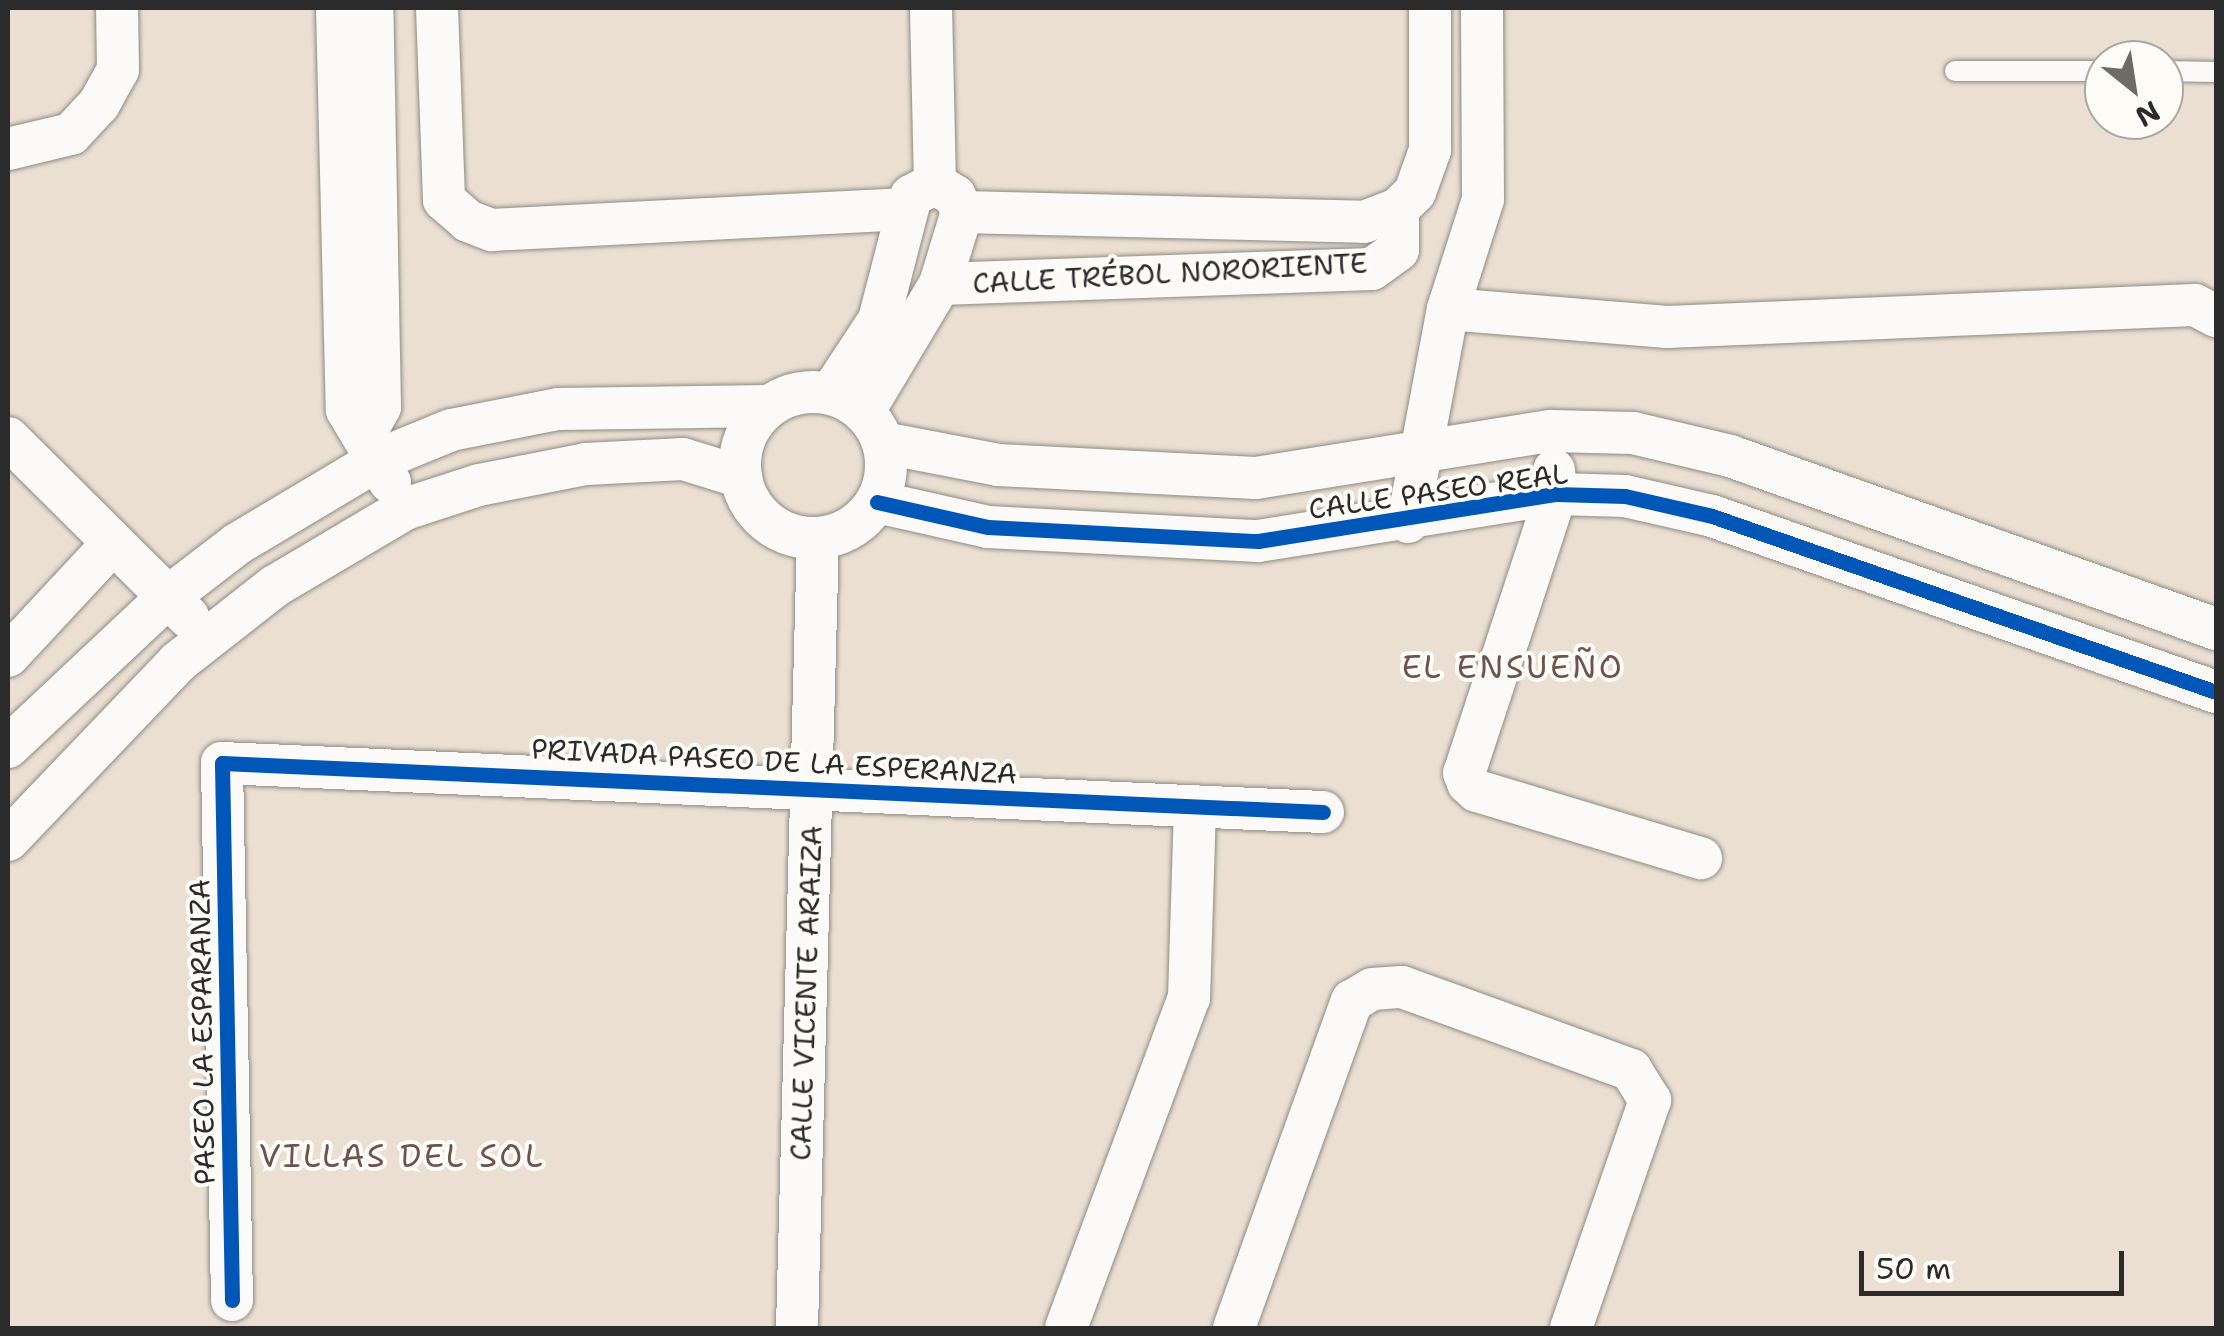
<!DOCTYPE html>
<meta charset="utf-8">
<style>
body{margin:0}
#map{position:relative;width:2224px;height:1336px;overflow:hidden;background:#eadfd2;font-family:"Shantell Sans",sans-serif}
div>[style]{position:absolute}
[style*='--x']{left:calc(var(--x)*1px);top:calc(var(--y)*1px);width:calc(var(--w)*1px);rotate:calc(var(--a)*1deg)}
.roads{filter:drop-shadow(0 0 2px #908b84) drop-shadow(0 0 2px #908b84)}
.service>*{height:20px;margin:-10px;padding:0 10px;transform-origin:10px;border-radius:10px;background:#fcfaf8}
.minor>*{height:42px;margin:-21px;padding:0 21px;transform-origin:21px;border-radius:21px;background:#fcfaf8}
.minor>.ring{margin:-21px;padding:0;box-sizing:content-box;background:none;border:42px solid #fcfaf8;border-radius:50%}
.cycleway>*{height:15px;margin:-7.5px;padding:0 7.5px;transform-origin:7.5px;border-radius:7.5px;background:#0057b8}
span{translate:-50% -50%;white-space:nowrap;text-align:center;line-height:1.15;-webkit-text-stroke:8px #fdfcf7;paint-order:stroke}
.street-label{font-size:28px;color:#2b2b2b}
.quarter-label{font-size:32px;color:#6e5250;letter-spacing:2.5px}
.frame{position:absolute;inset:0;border:10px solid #2b2b2b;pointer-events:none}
.north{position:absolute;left:2084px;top:40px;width:100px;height:100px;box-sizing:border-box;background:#fdfcf7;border:2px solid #a9a8a5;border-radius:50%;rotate:150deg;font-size:28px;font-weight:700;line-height:40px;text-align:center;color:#2b2b2b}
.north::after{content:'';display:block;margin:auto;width:35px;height:45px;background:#6e6a65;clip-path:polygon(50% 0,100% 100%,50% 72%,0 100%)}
.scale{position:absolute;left:1859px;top:1251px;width:265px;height:45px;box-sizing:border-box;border:5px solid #2b2b2b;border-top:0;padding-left:12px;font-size:30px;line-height:35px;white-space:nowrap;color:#2b2b2b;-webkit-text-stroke:8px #fdfcf7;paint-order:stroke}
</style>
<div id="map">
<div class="roads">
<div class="service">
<div style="--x:1955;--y:71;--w:149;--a:0"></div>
<div style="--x:2164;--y:71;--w:52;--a:1.1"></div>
</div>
<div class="minor">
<div style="--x:337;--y:8;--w:402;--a:88.6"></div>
<div style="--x:347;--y:410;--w:84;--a:59.2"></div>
<div style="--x:437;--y:8;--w:192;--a:87.9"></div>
<div style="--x:444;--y:200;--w:32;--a:41"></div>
<div style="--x:468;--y:221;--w:26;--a:21"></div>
<div style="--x:492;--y:230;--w:414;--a:-2.9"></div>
<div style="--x:931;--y:8;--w:176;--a:88.7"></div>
<div style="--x:8;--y:149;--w:65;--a:-13.4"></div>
<div style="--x:71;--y:134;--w:41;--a:-47"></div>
<div style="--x:99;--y:104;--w:39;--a:-61"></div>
<div style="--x:118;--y:70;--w:62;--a:-90.9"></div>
<div style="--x:962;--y:212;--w:402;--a:1.4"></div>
<div style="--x:1364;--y:222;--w:36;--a:-21"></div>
<div style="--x:1398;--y:209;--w:24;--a:-45"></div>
<div style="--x:1415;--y:192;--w:45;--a:-70.3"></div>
<div style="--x:1430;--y:150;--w:142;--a:-90"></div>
<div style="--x:940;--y:284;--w:432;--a:-2"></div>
<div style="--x:1372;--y:269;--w:32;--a:-36"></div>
<div style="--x:1398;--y:250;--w:41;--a:-90"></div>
<div style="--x:1448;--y:309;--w:220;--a:4.7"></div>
<div style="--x:1667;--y:327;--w:528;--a:-2.39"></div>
<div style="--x:2195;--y:305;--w:24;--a:28"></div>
<div class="ring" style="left:740px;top:392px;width:104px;height:104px"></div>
<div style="--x:831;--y:393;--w:87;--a:-56.7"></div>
<div style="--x:879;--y:320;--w:128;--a:-75.5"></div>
<div style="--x:911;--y:196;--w:27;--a:-27"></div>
<div style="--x:935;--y:184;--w:23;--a:31"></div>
<div style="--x:955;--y:196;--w:17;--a:66"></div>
<div style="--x:962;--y:212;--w:75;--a:107"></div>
<div style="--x:940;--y:284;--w:148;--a:120.9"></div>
<div style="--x:365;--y:434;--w:31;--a:-61"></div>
<div style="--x:380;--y:407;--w:399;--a:-91.1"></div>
<div style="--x:8;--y:438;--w:254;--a:44.8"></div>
<div style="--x:884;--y:443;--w:116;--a:10.9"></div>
<div style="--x:998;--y:465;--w:258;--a:2.9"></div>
<div style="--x:1256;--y:478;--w:299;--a:-9.1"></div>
<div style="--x:1551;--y:431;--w:82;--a:1.4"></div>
<div style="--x:1633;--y:433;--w:100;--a:13.3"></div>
<div style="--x:1730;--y:456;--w:516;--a:19.59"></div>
<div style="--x:1554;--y:470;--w:24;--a:85"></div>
<div style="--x:1556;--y:494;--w:294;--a:108.2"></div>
<div style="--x:1464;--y:773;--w:11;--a:68"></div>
<div style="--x:1468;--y:783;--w:12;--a:42"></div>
<div style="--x:1477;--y:791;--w:234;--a:16.7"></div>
<div style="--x:877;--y:502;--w:114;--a:12.7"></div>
<div style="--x:988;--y:527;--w:270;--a:3"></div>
<div style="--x:1258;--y:541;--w:302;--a:-9"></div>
<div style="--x:1556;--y:494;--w:69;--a:1.7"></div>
<div style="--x:1625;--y:496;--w:89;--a:12.9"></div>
<div style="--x:1712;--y:516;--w:534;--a:19.25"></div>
<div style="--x:1408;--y:522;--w:217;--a:-79.4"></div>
<div style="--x:1448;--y:309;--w:115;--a:-72.3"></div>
<div style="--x:1483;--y:199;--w:191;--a:-90.3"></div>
<div style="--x:8;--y:656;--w:154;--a:-47.1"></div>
<div style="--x:8;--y:747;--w:219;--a:-43.2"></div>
<div style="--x:168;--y:597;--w:87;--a:-37.5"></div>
<div style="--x:237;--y:544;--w:164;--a:-30.8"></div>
<div style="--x:378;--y:460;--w:79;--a:-22.3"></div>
<div style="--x:451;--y:430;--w:109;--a:-11.1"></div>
<div style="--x:558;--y:409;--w:211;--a:-0.8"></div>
<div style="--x:8;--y:840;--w:246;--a:-46.3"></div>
<div style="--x:178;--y:662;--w:123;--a:-38.1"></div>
<div style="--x:275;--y:586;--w:151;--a:-30.6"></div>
<div style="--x:405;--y:509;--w:78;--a:-18"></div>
<div style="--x:479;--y:485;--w:109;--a:-11.1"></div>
<div style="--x:586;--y:464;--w:97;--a:-3"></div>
<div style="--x:683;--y:459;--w:61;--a:17.2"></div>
<div style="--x:232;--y:1300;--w:537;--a:-91.07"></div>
<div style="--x:222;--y:763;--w:1102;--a:2.55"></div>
<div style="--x:797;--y:1328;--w:790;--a:-88.48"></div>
<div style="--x:1066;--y:1328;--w:352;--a:-69.6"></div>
<div style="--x:1189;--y:998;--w:192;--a:-88.2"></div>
<div style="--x:1234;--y:1328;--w:348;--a:-70.2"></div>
<div style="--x:1352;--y:1001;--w:23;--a:-31"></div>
<div style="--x:1372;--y:989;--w:30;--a:-4"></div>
<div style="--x:1402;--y:987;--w:244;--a:19.9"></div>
<div style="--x:1631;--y:1070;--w:36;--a:58"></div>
<div style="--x:1650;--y:1100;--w:241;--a:109.1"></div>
</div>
</div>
<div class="cycleway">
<div style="--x:877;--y:502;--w:114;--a:12.7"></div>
<div style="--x:988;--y:527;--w:270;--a:3"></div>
<div style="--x:1258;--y:541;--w:302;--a:-9"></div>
<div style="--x:1556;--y:494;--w:69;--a:1.7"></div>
<div style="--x:1625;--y:496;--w:89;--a:12.9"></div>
<div style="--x:1712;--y:516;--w:534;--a:19.25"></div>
<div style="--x:232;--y:1300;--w:537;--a:-91.07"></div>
<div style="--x:222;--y:763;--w:1102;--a:2.55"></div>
</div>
<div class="street-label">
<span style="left:1170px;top:273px;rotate:-3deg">CALLE TRÉBOL NORORIENTE</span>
<span style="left:1438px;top:491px;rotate:-8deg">CALLE PASEO REAL</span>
<span style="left:774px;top:761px;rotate:3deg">PRIVADA PASEO DE LA ESPERANZA</span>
<span style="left:806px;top:993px;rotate:-88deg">CALLE VICENTE ARAIZA</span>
<span style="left:202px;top:1032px;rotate:-91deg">PASEO LA ESPARANZA</span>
</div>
<div class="quarter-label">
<span style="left:1513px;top:667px">EL ENSUEÑO</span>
<span style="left:402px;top:1156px">VILLAS DEL SOL</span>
</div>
<div class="frame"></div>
<div class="north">N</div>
<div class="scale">50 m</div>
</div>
